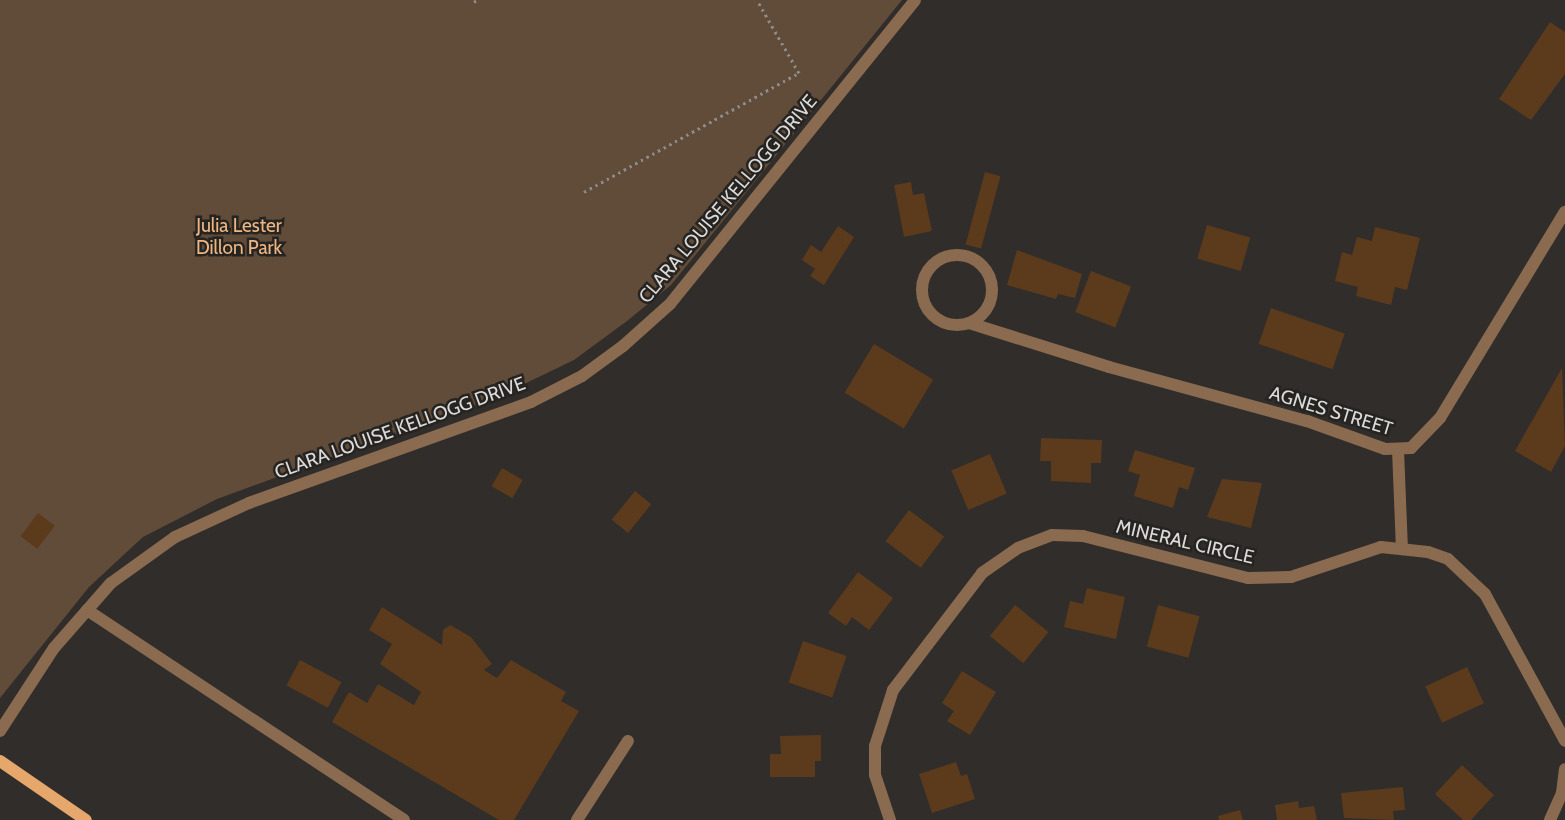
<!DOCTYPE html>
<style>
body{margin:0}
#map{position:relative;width:1565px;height:820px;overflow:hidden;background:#302d2b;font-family:Cabin,sans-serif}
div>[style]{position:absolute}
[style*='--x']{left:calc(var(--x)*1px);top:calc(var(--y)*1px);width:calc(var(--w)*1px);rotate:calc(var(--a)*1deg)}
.green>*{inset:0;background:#614c3a}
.building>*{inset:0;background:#5b3b1c;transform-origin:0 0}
.path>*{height:3px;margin-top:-1.5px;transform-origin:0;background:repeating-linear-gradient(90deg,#8e8c8a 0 2.5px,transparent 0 6.5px)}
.minor>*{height:12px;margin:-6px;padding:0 6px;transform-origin:6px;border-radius:6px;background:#8a6b50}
.minor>.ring{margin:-6px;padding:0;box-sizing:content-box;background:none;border:12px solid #8a6b50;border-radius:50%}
.major>*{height:12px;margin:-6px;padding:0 6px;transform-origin:6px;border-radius:6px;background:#e6a76d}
span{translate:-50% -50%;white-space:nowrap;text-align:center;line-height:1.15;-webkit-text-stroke:5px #262421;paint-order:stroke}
.street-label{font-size:19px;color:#dcdad9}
.park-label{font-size:19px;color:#efb683}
</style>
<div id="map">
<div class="green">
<div style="clip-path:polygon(0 0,902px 0,671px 285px,627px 321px,574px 360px,499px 396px,217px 499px,143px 537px,89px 587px,0 698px)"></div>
</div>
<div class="building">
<div style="clip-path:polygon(1550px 22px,1565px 32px,1565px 74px,1531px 120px,1499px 99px)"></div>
<div style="left:985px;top:172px;width:16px;height:75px;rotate:15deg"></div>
<div style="clip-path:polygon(911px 182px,913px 195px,924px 193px,932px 231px,904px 237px,894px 185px)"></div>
<div style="left:1207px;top:225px;width:45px;height:35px;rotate:16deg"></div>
<div style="clip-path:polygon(838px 226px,854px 237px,824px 285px,810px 276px,815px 269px,802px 260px,811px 245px,821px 252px)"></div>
<div style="clip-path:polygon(1375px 227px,1420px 238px,1407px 290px,1395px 287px,1391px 305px,1356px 296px,1358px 287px,1335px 281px,1342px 252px,1352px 255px,1357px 237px,1372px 241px)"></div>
<div style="clip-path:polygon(1017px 250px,1082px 274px,1075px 298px,1058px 294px,1056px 299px,1007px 285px)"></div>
<div style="left:1091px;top:271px;width:43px;height:44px;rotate:21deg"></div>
<div style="left:1271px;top:308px;width:78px;height:38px;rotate:19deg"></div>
<div style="left:874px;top:344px;width:69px;height:57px;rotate:31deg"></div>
<div style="clip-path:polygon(1562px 368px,1565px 446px,1551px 472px,1515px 451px)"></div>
<div style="clip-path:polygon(1041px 438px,1102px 440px,1101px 463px,1091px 463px,1091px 483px,1051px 481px,1051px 461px,1040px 461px)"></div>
<div style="clip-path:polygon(1135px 450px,1195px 468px,1188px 490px,1179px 487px,1173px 508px,1134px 496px,1140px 475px,1128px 471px)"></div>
<div style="left:990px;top:454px;width:43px;height:42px;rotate:67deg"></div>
<div style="left:502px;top:468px;width:24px;height:21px;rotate:30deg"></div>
<div style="clip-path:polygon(1222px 479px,1262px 483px,1251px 528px,1207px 517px)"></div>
<div style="left:635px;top:491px;width:21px;height:37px;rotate:39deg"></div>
<div style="left:909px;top:510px;width:44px;height:39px;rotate:37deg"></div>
<div style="left:38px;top:513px;width:21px;height:29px;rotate:37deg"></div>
<div style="clip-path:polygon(858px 572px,893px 598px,869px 630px,852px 617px,846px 626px,828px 613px)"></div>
<div style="clip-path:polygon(1087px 588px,1125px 597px,1116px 639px,1064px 627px,1070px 601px,1083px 604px)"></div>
<div style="left:1015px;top:605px;width:43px;height:40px;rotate:39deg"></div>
<div style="left:1158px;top:605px;width:43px;height:43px;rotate:15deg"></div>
<div style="clip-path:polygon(382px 607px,442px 645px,443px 630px,450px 625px,471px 637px,492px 664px,484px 670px,497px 678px,511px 660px,566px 692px,561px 701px,579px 711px,514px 820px,499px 820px,332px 722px,349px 692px,367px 703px,378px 684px,414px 705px,421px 692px,380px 664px,392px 644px,369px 630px)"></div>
<div style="left:803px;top:641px;width:46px;height:44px;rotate:19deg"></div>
<div style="left:300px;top:660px;width:47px;height:29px;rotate:28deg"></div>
<div style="left:1467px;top:667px;width:40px;height:46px;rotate:65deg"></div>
<div style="clip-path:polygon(962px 671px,996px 692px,970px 735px,947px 721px,954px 711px,942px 703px)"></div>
<div style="clip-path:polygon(821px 735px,821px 761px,815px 761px,815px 777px,770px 777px,770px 754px,781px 754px,780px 736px)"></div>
<div style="clip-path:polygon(956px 762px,961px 776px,967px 774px,975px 799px,932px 813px,919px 774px)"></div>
<div style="clip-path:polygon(1462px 765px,1494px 795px,1471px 820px,1463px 820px,1435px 794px)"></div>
<div style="clip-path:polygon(1403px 787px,1405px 810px,1393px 811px,1394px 820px,1344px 818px,1341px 793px)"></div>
<div style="clip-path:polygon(1298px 801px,1299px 808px,1314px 806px,1317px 820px,1277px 820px,1275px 805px)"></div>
<div style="clip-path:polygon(1240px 810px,1243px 820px,1219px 820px,1218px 816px)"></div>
</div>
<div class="path">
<div style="--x:474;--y:2;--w:4;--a:-34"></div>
<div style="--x:584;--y:192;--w:246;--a:-29"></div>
<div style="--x:799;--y:73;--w:84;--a:-119.9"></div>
</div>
<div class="minor">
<div class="ring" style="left:922px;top:255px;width:58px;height:58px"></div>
<div style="--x:969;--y:323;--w:147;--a:17.4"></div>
<div style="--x:1109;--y:367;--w:205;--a:15.3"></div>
<div style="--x:1307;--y:421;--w:83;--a:19.7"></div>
<div style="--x:1385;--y:449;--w:26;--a:-2"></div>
<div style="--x:1411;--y:448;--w:42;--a:-46"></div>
<div style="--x:1440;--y:418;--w:241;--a:-58.8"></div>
<div style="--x:1398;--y:450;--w:98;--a:87.7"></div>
<div style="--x:87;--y:610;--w:380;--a:33.5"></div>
<div style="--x:0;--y:731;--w:99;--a:-57"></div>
<div style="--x:54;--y:648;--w:86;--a:-48.8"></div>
<div style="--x:111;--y:583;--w:79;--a:-35.7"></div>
<div style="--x:175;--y:537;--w:81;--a:-24.7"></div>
<div style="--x:249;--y:503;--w:300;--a:-19.7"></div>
<div style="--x:531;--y:402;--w:57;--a:-27"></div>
<div style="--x:582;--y:376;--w:51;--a:-36.2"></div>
<div style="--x:623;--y:346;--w:63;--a:-41.8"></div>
<div style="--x:670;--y:304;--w:390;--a:-51.1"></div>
<div style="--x:577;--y:820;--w:94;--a:-57.2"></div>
<div style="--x:890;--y:820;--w:47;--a:-108.4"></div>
<div style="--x:875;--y:775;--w:29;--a:-90"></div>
<div style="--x:875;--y:746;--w:59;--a:-72.2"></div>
<div style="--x:893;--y:690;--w:147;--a:-52.7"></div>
<div style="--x:982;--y:573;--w:44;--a:-34.8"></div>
<div style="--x:1018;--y:548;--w:36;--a:-21"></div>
<div style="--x:1052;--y:535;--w:31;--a:2"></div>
<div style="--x:1083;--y:536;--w:170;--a:14.3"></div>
<div style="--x:1248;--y:578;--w:43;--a:-1.3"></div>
<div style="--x:1291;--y:577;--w:95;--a:-18.4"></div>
<div style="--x:1381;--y:547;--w:47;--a:6.1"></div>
<div style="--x:1428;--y:552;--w:21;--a:19"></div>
<div style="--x:1448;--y:559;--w:51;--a:43.4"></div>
<div style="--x:1485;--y:594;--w:167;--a:61.4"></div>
<div style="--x:1550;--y:820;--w:30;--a:-66"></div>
<div style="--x:1562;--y:793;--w:24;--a:-83"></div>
</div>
<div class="major">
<div style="--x:0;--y:761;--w:104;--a:34.5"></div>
</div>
<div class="street-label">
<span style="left:728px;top:199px;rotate:-50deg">CLARA LOUISE KELLOGG DRIVE</span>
<span style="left:1331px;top:411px;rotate:17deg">AGNES STREET</span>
<span style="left:400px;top:428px;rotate:-20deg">CLARA LOUISE KELLOGG DRIVE</span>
<span style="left:1185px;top:542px;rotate:13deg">MINERAL CIRCLE</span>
</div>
<div class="park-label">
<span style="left:239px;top:237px">Julia Lester<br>Dillon Park</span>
</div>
</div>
